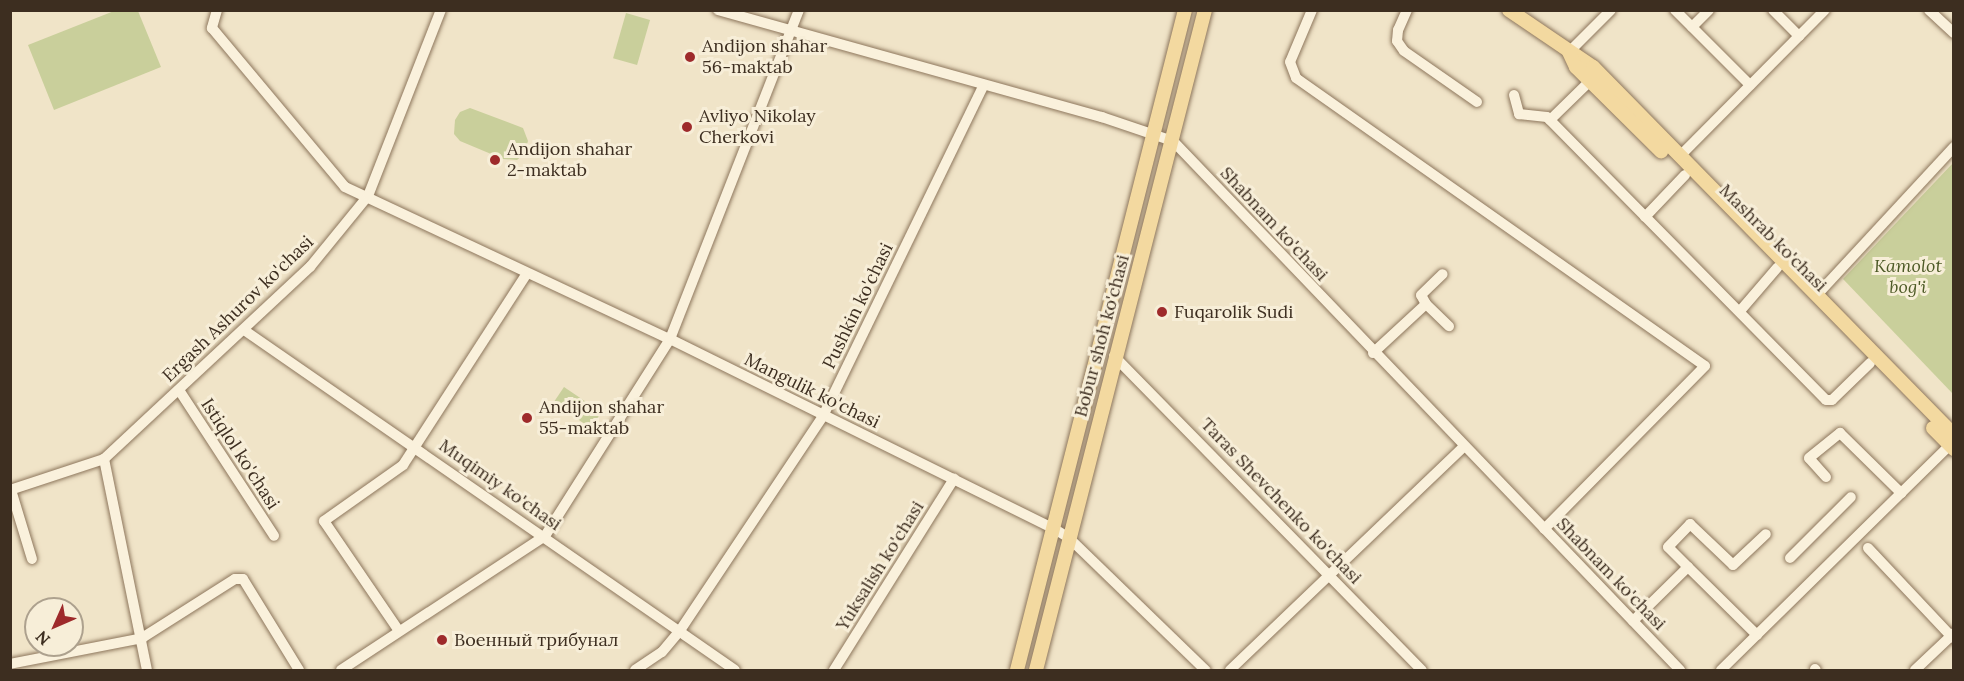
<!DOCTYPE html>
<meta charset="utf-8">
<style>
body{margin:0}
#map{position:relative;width:1964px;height:681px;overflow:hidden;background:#f0e4c8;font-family:Lora,serif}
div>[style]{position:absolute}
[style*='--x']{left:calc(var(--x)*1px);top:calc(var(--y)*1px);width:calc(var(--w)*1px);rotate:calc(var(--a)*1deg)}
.green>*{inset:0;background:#c9cf9b;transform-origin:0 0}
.roads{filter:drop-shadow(0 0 2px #8d765c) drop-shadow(0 0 2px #8d765c)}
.minor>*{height:10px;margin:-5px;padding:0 5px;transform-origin:5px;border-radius:5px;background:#faf1dc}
.major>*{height:14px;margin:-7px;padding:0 7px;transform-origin:7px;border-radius:7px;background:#f3d9a0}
.dots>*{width:16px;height:16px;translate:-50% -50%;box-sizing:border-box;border:3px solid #f7eed8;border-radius:50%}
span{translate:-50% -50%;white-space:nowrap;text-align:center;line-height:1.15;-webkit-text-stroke:6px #f7eed8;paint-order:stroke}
.poi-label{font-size:18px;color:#3d2e20}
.left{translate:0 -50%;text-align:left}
.street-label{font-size:18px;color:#3d2e20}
.park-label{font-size:18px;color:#4d5a26;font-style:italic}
.frame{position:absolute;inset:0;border:12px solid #3d2e20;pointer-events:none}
.north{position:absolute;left:24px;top:597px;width:60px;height:60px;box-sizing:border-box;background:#f7eed8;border:2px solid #ada18e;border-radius:50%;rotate:225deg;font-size:16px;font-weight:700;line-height:24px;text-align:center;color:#3d2e20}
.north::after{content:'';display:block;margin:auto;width:21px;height:27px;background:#9e2a2b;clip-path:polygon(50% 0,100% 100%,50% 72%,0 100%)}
</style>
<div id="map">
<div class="green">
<div style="clip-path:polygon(114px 11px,138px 11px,161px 67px,54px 110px,28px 45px)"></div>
<div style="left:626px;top:13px;width:25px;height:47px;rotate:16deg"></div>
<div style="clip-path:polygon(470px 108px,523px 128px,528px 141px,524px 154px,517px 160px,503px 159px,460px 141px,454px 134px,455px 120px,460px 112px)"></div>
<div style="clip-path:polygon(1953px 163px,1953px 394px,1843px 279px)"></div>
<div style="left:564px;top:387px;width:45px;height:19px;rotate:34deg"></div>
</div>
<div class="roads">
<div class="minor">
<div style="--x:217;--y:10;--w:19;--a:106"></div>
<div style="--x:212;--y:28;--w:207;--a:50.1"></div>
<div style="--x:345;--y:187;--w:359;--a:25.1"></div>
<div style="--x:670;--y:339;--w:427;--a:26.3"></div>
<div style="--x:1053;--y:528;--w:19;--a:32"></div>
<div style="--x:1069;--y:538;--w:190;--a:44.1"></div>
<div style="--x:718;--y:10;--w:399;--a:15.6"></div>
<div style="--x:1102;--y:117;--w:75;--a:18.7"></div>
<div style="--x:1173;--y:141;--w:733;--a:46.22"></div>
<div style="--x:1312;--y:10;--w:56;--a:112.9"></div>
<div style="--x:1290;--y:62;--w:17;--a:69"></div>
<div style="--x:1296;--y:78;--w:500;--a:35.15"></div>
<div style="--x:1705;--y:366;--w:229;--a:134.6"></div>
<div style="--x:1407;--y:10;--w:22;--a:114"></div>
<div style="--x:1398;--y:30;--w:11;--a:95"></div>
<div style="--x:1397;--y:41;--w:12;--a:55"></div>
<div style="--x:1404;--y:51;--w:89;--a:34.9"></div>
<div style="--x:1675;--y:10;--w:106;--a:45"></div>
<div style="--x:1773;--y:10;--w:37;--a:45"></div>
<div style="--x:1929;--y:10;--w:34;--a:43"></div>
<div style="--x:1692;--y:27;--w:24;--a:-45"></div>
<div style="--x:1569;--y:52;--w:59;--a:-45"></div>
<div style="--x:1514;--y:95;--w:20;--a:75"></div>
<div style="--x:1519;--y:114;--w:28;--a:6"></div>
<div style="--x:1547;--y:117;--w:397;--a:45.4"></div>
<div style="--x:1826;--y:400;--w:6;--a:0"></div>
<div style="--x:1832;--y:400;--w:53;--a:-44.2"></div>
<div style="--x:1550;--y:120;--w:56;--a:-44.3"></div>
<div style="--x:1679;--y:157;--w:207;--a:-45.2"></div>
<div style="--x:1645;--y:217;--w:58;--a:-46.4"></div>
<div style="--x:1816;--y:296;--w:203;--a:-47.2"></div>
<div style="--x:1426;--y:304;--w:32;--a:44"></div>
<div style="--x:1740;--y:311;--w:57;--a:-49.3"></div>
<div style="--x:244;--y:330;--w:597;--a:34.7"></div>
<div style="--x:1373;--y:353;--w:72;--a:-42.8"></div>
<div style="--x:1426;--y:304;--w:10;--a:-119"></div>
<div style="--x:1421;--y:295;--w:30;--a:-44"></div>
<div style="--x:1114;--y:356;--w:440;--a:45.6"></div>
<div style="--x:179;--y:390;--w:174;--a:56.9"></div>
<div style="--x:104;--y:459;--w:215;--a:78.5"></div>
<div style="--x:1826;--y:477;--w:25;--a:-132"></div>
<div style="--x:1809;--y:458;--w:40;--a:-39"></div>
<div style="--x:1840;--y:433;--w:86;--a:44.5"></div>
<div style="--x:10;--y:490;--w:99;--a:-18.3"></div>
<div style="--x:104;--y:459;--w:282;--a:-43"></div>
<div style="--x:310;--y:267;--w:92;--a:-50.8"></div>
<div style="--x:368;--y:196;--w:200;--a:-68.6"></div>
<div style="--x:11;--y:490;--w:72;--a:73.1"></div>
<div style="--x:1868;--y:548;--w:121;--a:46.7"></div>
<div style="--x:1951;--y:636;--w:4;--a:-45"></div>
<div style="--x:1790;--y:558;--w:86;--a:-45"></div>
<div style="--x:1688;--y:567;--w:28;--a:-135"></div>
<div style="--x:1668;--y:547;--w:32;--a:-46"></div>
<div style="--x:1690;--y:524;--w:59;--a:43.6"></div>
<div style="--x:1733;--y:565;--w:45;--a:-43.2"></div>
<div style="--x:1633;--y:621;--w:77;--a:-44.5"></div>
<div style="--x:1688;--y:567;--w:97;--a:44.6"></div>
<div style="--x:399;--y:631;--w:133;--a:-124.3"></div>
<div style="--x:324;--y:521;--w:97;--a:-35.3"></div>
<div style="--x:403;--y:465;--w:226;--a:-57.1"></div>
<div style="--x:10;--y:664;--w:135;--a:-11.1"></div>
<div style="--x:142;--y:638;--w:110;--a:-32.4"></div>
<div style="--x:235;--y:579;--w:8;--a:0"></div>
<div style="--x:243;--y:579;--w:107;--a:58.4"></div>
<div style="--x:1815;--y:669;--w:1;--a:45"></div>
<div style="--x:341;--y:670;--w:244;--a:-33.3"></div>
<div style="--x:545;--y:536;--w:233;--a:-57.6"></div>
<div style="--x:670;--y:339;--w:353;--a:-68.6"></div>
<div style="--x:635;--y:670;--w:32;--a:-34"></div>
<div style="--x:662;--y:652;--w:26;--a:-50"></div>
<div style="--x:679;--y:632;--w:260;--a:-56.3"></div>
<div style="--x:823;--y:416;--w:367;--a:-64.1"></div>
<div style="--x:834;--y:670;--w:226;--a:-57.9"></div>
<div style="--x:1230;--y:670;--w:323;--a:-43.7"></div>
<div style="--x:1721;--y:670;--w:321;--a:-44.5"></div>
<div style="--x:1915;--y:670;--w:50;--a:-43.4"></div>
<div style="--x:1951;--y:636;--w:4;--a:34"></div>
</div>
<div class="major">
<div style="--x:1509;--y:10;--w:102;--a:34.2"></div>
<div style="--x:1593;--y:67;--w:516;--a:45.55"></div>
<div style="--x:1569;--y:52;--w:17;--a:65"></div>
<div style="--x:1576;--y:67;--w:120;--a:44.7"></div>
<div style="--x:1933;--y:428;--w:30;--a:45"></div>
<div style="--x:1017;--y:670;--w:681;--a:-75.72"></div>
<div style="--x:1036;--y:670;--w:681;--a:-75.64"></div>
</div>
</div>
<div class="dots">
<div style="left:690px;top:57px;background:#9e2a2b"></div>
<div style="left:687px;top:127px;background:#9e2a2b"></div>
<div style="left:495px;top:160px;background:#9e2a2b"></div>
<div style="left:1162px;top:312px;background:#9e2a2b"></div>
<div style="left:527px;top:418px;background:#9e2a2b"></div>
<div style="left:442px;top:640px;background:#9e2a2b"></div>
</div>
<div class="poi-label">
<span class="left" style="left:702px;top:57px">Andijon shahar<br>56-maktab</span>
<span class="left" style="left:699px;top:127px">Avliyo Nikolay<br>Cherkovi</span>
<span class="left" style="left:507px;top:160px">Andijon shahar<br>2-maktab</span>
<span class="left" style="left:1174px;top:312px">Fuqarolik Sudi</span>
<span class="left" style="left:539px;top:418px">Andijon shahar<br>55-maktab</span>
<span class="left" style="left:454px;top:640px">Военный трибунал</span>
</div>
<div class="street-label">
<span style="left:1274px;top:224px;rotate:47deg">Shabnam ko'chasi</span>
<span style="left:1773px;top:238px;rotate:45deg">Mashrab ko'chasi</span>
<span style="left:858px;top:306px;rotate:-64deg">Pushkin ko'chasi</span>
<span style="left:238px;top:309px;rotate:-44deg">Ergash Ashurov ko'chasi</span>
<span style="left:1102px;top:336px;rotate:-75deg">Bobur shoh ko'chasi</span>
<span style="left:812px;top:391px;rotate:26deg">Mangulik ko'chasi</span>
<span style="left:240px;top:454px;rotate:57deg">Istiqlol ko'chasi</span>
<span style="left:500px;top:485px;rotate:35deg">Muqimiy ko'chasi</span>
<span style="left:1281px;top:501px;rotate:46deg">Taras Shevchenko ko'chasi</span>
<span style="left:880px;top:566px;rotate:-58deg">Yuksalish ko'chasi</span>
<span style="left:1611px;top:574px;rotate:46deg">Shabnam ko'chasi</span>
</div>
<div class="park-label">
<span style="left:1908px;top:277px">Kamolot<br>bog'i</span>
</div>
<div class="frame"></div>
<div class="north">N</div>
</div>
